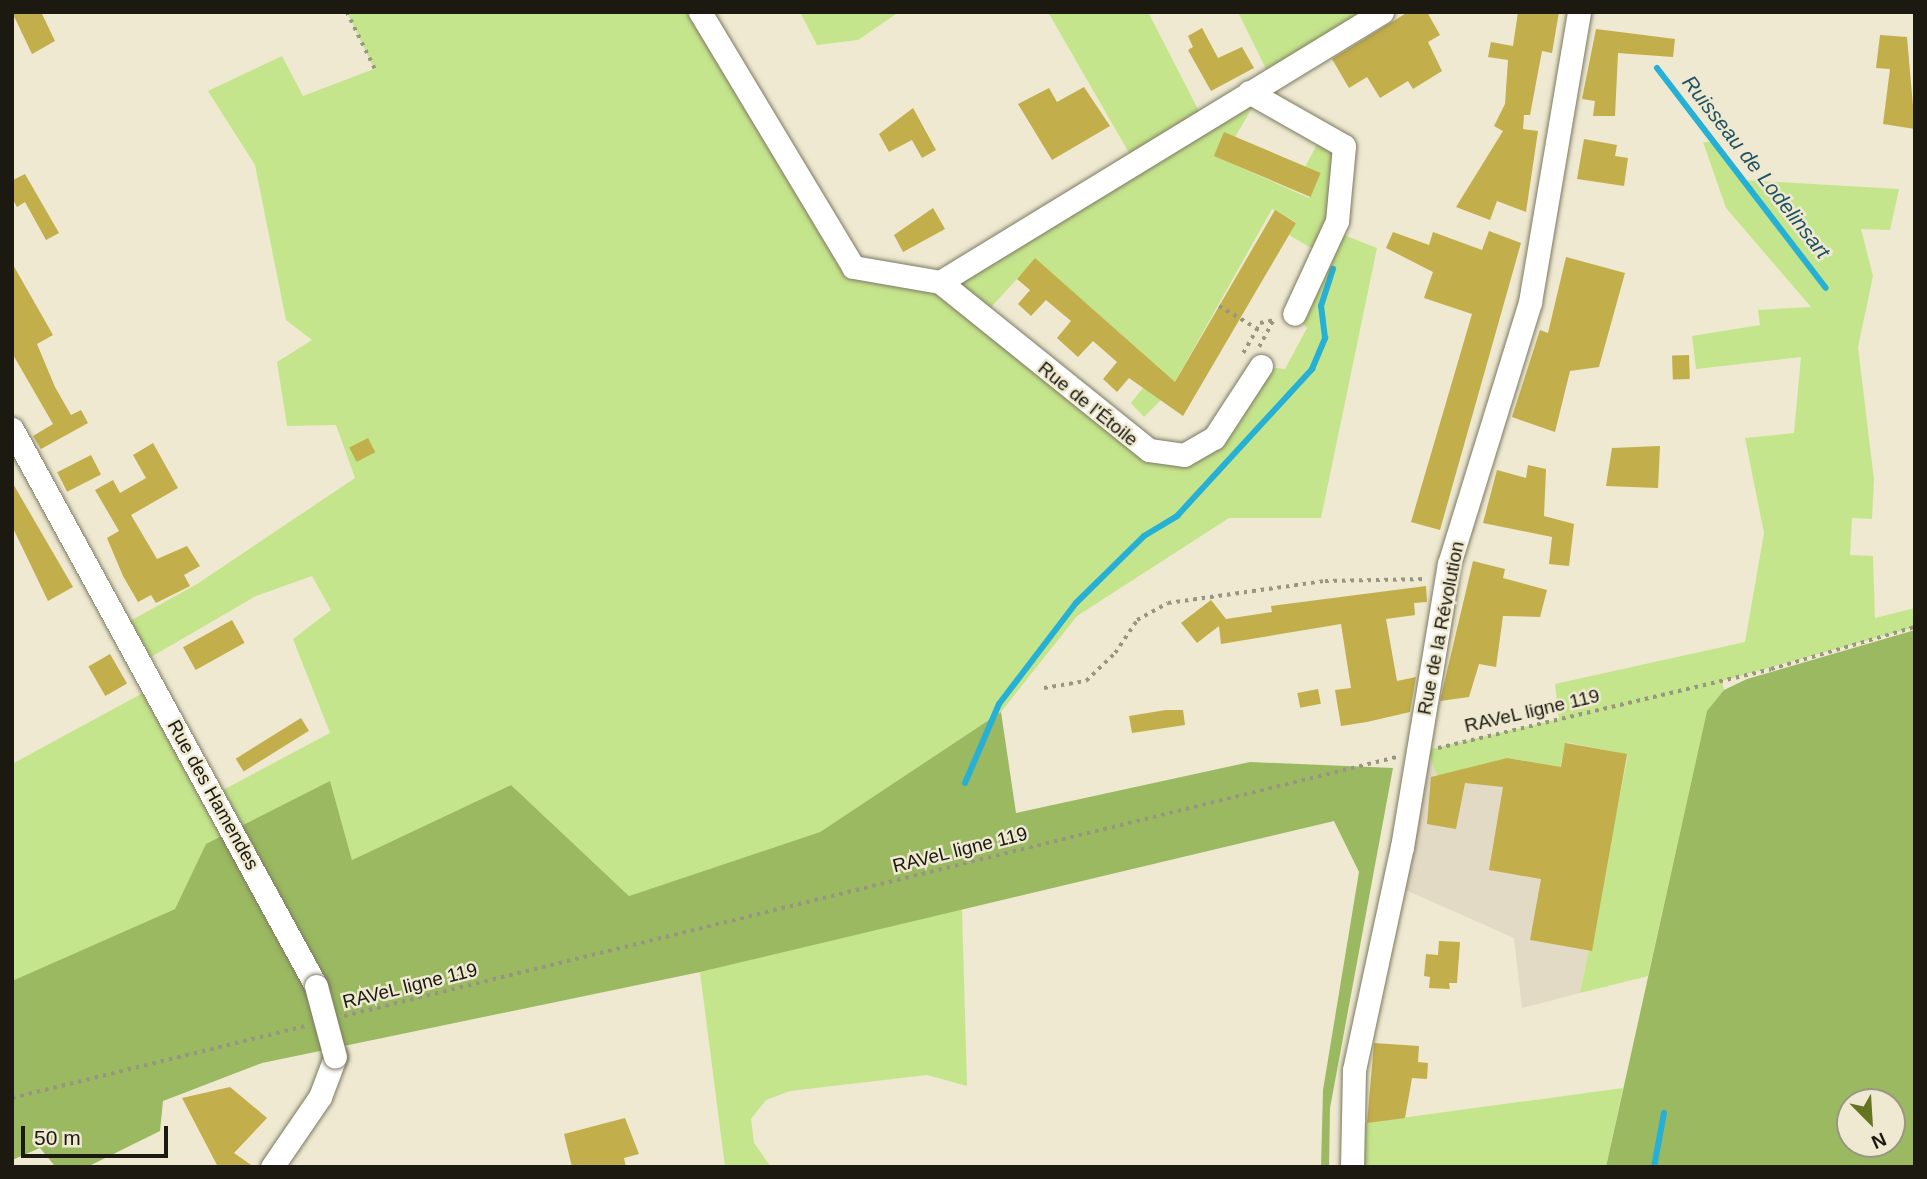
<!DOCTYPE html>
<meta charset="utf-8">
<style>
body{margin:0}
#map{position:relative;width:1927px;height:1179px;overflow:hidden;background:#eee9d0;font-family:Helvetica,sans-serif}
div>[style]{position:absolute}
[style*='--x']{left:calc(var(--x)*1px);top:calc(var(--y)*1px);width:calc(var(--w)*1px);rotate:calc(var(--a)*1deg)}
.industrial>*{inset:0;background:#e3dac5}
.green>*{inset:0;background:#c5e58c}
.forest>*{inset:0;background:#9ab960}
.stream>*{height:6px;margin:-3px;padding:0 3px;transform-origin:3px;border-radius:3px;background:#27b0d5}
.building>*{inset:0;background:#c2ae4a;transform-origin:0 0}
.path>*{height:3.5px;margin-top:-1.75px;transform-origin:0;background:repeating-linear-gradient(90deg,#999583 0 3.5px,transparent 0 8.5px)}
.roads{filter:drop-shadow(0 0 2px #7d7962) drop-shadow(0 0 2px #7d7962)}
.minor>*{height:23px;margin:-11.5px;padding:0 11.5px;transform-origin:11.5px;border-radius:11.5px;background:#fff}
.bridges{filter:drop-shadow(0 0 2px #7d7962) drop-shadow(0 0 2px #7d7962)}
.minor-bridge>*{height:23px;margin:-11.5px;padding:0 11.5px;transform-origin:11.5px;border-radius:11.5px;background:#fff}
span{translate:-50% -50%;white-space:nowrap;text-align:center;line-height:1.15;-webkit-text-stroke:5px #eee9d0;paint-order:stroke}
.street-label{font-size:19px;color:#1b1910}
.water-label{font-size:21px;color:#1f5363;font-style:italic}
.frame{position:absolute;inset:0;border:14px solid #1b1910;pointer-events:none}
.north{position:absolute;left:1836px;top:1088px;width:70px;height:70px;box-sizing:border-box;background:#eee9d0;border:2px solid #9a9683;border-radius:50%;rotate:156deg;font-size:19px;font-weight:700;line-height:28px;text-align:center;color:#1b1910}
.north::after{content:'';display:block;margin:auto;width:24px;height:32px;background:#647421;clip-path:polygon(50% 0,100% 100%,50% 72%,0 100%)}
.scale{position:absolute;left:21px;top:1126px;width:147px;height:32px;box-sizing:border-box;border:4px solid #1b1910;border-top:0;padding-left:9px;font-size:21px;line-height:24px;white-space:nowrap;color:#1b1910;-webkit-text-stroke:5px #eee9d0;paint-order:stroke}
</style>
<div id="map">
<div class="industrial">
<div style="clip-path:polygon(1566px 742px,1628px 755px,1580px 993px,1522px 1008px,1514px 938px,1401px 888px,1427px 750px,1437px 776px,1507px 758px,1560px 767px)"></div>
</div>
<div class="green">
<div style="clip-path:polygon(347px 12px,711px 12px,853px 253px,909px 282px,940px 282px,1232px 101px,1252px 108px,1235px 137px,1224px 133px,1215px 156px,1309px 198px,1320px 174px,1305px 167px,1322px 135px,1339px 151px,1334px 207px,1316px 251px,1289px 235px,1296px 222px,1272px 209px,1170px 391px,1144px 417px,1131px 403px,1159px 368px,1035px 259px,984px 315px,1099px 415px,1184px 455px,1261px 366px,1285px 369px,1307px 328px,1294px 314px,1344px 235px,1377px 248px,1321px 518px,1229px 518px,1077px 616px,1001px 712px,820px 832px,629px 896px,511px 785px,352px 860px,330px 782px,207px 844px,175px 909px,12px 981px,12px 764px,154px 687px,221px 791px,330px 733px,293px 639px,331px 610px,312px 576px,256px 596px,151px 657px,130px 621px,197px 584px,355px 478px,336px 425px,287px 426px,277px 362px,312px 340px,286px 320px,255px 165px,208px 91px,282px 56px,303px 96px,374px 69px)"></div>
<div style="clip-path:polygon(800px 12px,899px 12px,858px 40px,817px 45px)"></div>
<div style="clip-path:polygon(1048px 12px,1148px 12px,1201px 115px,1132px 158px)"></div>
<div style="clip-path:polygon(1238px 12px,1372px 12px,1268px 73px)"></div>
<div style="clip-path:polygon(1703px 142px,1714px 142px,1743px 180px,1899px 189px,1890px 230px,1861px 229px,1873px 276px,1858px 347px,1874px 480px,1872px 519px,1852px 518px,1850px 555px,1873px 556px,1875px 618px,1915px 608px,1915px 627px,1722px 681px,1724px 690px,1707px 712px,1648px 976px,1580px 993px,1628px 755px,1566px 742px,1560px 767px,1507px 758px,1437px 776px,1427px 750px,1559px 719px,1555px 684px,1745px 642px,1764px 533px,1745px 438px,1794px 433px,1801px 357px,1696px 369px,1692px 336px,1760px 325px,1758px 310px,1811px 307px,1726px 208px)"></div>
<div style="clip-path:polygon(962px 908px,967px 1086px,927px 1075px,790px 1091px,766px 1100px,751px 1119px,754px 1143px,771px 1167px,725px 1167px,700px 972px)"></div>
<div style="clip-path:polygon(1623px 1088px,1606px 1167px,1352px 1167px,1364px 1123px)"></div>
</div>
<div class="forest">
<div style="clip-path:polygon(evenodd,1915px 630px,1915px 1167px,1606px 1167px,1707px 711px,1724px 690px,1747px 679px,1915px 630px,1850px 1102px,1892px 1102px,1892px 1144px,1850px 1144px,1850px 1102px)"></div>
<div style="clip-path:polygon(1001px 712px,1016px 813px,1250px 762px,1393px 768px,1330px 1108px,1329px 1167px,1321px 1167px,1323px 1090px,1359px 872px,1334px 821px,700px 972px,262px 1063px,163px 1101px,160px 1131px,87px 1167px,54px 1165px,40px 1148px,12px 1160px,12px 981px,175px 909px,206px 844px,330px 781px,352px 860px,511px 785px,629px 896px,820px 832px)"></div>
</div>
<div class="stream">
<div style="--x:1657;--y:68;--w:277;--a:52.5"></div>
<div style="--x:965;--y:783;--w:86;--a:-66.7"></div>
<div style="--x:999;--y:704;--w:127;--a:-52.7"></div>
<div style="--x:1076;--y:603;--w:95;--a:-44.6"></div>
<div style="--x:1144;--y:536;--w:39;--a:-31"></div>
<div style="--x:1177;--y:516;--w:200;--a:-47.4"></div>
<div style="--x:1312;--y:369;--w:34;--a:-67"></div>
<div style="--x:1325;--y:338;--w:32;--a:-97"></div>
<div style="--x:1321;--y:306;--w:39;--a:-72"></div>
<div style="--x:1654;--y:1167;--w:55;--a:-79.5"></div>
</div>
<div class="building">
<div style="clip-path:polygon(12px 12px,41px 12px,55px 41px,32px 54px)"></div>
<div style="clip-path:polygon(1408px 12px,1427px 12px,1440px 35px,1428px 42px,1442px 71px,1413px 89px,1408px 81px,1380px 98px,1367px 77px,1349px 88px,1332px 59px)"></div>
<div style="clip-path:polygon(1518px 12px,1559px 12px,1552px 53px,1542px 51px,1530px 115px,1524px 115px,1523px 129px,1538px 131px,1526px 212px,1497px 201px,1490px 220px,1456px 207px,1503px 131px,1494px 126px,1505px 104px,1508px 60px,1488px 57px,1491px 42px,1513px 46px)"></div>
<div style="clip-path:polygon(1202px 28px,1218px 58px,1242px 47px,1254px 68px,1211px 91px,1188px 50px,1193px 47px,1188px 36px)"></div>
<div style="clip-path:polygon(1596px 29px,1675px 39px,1673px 57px,1618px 53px,1615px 116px,1593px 116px,1595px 101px,1582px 99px)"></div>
<div style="clip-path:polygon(1880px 35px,1907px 37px,1915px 129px,1883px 124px,1890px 69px,1876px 68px)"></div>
<div style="clip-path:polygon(1084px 87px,1110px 126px,1052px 160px,1018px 104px,1049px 88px,1057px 102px)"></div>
<div style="clip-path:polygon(913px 108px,936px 150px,922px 158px,912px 140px,889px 152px,879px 134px)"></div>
<div style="left:1224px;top:132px;width:105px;height:26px;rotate:23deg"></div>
<div style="clip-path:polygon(1584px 139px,1617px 145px,1615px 156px,1628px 158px,1624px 186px,1577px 179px)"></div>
<div style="clip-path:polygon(25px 174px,59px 233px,46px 240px,25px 202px,17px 207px,12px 198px,13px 180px)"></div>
<div style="clip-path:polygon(933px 208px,945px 229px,903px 252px,894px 235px)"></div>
<div style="clip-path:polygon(1275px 210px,1296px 223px,1183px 416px,1129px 378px,1117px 392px,1103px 379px,1117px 362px,1093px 341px,1078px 357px,1057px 338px,1071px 321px,1046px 300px,1031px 316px,1018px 304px,1030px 290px,1017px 279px,1035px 258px,1175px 382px)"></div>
<div style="clip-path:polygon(1489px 231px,1521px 243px,1440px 530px,1411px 522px,1472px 314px,1424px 298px,1433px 272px,1386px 248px,1393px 232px,1429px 245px,1433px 232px,1482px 250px)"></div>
<div style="clip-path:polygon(1566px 257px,1625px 273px,1599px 367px,1570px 371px,1555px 432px,1512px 417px,1540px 330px,1548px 333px)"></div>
<div style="clip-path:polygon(12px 263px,53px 335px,37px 344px,55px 387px,71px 415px,81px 410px,88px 423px,41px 449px,33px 436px,53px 424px,12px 353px)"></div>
<div style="left:1689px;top:355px;width:24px;height:17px;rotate:88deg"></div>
<div style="left:368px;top:438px;width:16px;height:21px;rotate:63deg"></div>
<div style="clip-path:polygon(153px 443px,178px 488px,131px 515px,157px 559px,187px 546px,200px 566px,184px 575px,190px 586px,156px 603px,151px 595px,138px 602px,123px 576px,107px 538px,119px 531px,95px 490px,113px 480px,120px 493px,146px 478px,133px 455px)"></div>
<div style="clip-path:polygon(1660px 446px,1658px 488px,1606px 486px,1612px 448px)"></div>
<div style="left:91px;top:455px;width:22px;height:38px;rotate:63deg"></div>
<div style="clip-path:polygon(1528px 465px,1546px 469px,1544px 516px,1574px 524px,1569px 566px,1549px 564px,1552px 537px,1483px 523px,1497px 470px,1526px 478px)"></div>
<div style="clip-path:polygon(12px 482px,73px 587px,48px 601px,12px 526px)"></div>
<div style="clip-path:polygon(1473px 561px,1505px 569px,1503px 578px,1547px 590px,1540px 617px,1503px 616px,1496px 667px,1479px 664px,1469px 697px,1440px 701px)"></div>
<div style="clip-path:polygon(1426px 586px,1427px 602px,1414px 603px,1415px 615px,1386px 619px,1397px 681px,1416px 677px,1410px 712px,1367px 722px,1341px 726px,1335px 690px,1351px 688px,1341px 624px,1221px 644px,1219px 626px,1197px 643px,1181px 623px,1211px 600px,1226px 619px,1272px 612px,1271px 606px)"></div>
<div style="left:232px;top:620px;width:26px;height:56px;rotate:61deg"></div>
<div style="left:110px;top:654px;width:34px;height:25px;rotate:60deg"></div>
<div style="left:1318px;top:689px;width:15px;height:21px;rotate:79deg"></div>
<div style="clip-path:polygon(1166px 710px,1183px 710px,1185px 725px,1132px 733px,1129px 716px)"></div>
<div style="left:301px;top:718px;width:15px;height:77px;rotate:58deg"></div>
<div style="clip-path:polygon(1565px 743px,1627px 754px,1592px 951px,1530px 940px,1541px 879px,1489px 870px,1503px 787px,1465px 783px,1456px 829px,1427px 824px,1431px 777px,1507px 758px,1561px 767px)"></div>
<div style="clip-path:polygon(1439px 941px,1460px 942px,1457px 983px,1449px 983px,1450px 989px,1429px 988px,1430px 977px,1424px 976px,1426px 954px,1438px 955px)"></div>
<div style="clip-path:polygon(1374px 1043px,1419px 1046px,1418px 1062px,1428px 1063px,1427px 1079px,1412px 1078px,1405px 1118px,1367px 1123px)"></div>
<div style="clip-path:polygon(230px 1087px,267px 1118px,234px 1153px,254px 1167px,218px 1167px,182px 1098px)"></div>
<div style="clip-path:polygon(625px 1118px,639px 1154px,624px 1158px,626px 1167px,572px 1167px,564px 1134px)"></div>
</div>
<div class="path">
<div style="--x:347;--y:12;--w:64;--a:63.8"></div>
<div style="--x:1219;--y:306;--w:51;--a:30.6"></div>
<div style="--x:1259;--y:347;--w:30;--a:-62"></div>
<div style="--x:1243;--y:353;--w:34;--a:-60"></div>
<div style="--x:1260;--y:323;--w:14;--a:-12"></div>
<div style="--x:1044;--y:688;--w:43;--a:-9.5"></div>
<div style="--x:1086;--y:681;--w:40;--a:-44"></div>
<div style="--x:1115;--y:653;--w:40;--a:-56"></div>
<div style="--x:1137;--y:620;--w:35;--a:-29"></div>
<div style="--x:1168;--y:603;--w:159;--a:-8"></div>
<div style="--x:1325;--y:581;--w:102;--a:-1.1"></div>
<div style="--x:1438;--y:748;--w:342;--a:-13.3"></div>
<div style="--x:1771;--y:669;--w:150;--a:-16.3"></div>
<div style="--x:344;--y:1016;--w:1084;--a:-13.82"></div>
<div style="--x:12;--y:1098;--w:303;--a:-13.8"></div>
</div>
<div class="roads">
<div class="minor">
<div style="--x:700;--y:12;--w:297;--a:59"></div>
<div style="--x:853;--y:267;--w:88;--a:9.8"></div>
<div style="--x:940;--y:282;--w:518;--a:-31.42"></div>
<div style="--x:1249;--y:92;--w:109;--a:29.6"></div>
<div style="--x:1344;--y:146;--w:75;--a:95.3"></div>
<div style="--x:1337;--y:221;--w:102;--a:114.8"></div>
<div style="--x:940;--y:282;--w:268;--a:38.8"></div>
<div style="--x:1149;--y:450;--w:35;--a:8"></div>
<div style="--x:1184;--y:455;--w:34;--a:-30"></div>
<div style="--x:1214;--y:438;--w:86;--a:-56.9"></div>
<div style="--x:12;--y:429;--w:635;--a:61.38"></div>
<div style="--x:272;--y:1167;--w:85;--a:-55.6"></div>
<div style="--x:320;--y:1097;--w:43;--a:-69.4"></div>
<div style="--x:1352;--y:1167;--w:97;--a:-88.8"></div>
<div style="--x:1354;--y:1070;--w:228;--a:-77.9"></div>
<div style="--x:1402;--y:847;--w:287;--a:-80.6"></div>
<div style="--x:1449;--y:564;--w:274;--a:-72.8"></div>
<div style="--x:1530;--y:302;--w:294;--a:-80.4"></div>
</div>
</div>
<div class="bridges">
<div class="minor-bridge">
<div style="--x:316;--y:986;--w:73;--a:75"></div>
</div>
</div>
<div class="street-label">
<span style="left:1088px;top:404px;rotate:39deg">Rue de l'Étoile</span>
<span style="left:1441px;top:628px;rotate:-79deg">Rue de la Révolution</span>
<span style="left:1532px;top:711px;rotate:-13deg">RAVeL ligne 119</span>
<span style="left:213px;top:795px;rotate:61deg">Rue des Hamendes</span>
<span style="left:960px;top:850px;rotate:-14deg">RAVeL ligne 119</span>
<span style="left:410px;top:986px;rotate:-14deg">RAVeL ligne 119</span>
</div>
<div class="water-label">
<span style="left:1756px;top:167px;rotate:52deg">Ruisseau de Lodelinsart</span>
</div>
<div class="frame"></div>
<div class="north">N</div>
<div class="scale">50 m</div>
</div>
